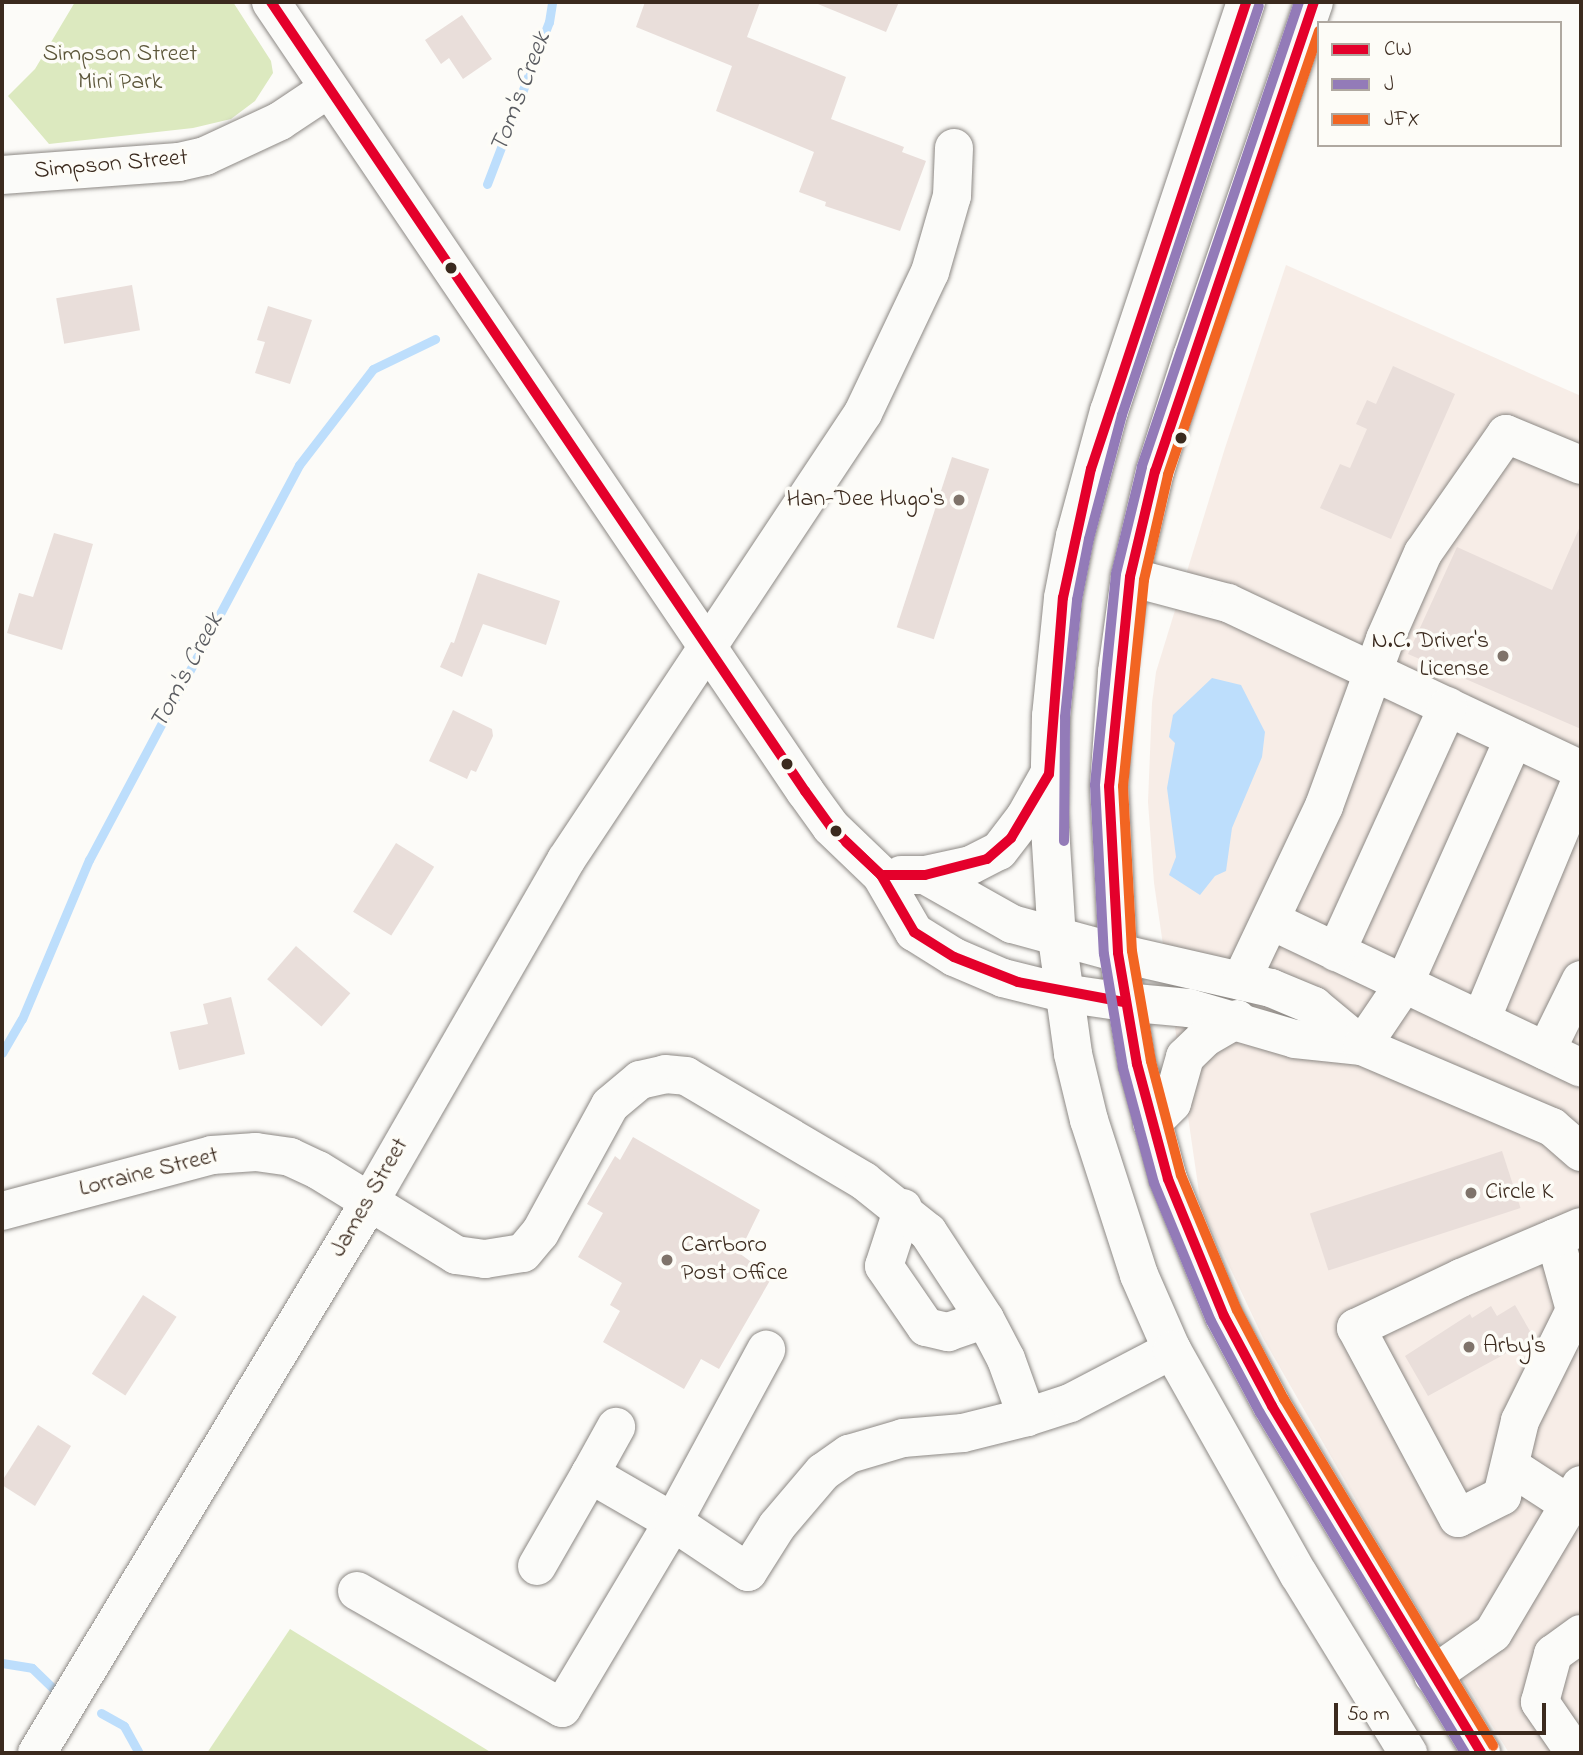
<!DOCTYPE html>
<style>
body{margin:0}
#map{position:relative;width:1583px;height:1755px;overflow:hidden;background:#fcfbf8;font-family:"Indie Flower",sans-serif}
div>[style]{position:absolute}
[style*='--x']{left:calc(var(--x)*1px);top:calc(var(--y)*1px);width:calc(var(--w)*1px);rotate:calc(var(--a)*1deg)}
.built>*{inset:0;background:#f7ede7}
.green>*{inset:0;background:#dce9bf}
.water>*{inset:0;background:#bddefc}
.stream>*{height:9px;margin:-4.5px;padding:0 4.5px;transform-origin:4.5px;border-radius:4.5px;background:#bddefc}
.building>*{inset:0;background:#e9deda;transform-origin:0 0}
.roads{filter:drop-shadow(0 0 2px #8d8985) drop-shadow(0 0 2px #8d8985)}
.minor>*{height:38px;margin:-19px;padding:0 19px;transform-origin:19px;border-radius:19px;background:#fbfbf9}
.major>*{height:38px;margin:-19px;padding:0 19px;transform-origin:19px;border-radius:19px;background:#fbfbf9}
.highway>*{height:38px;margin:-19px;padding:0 19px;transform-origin:19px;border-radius:19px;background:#fbfbf9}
.bus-1>*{height:10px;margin:-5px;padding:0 5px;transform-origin:5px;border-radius:5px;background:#e4002b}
.bus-2>*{height:10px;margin:-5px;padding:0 5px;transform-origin:5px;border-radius:5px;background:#937bb8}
.bus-3>*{height:10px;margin:-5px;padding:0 5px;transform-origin:5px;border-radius:5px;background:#f26522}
.dots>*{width:19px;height:19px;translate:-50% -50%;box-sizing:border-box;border:4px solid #fdfcf7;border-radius:50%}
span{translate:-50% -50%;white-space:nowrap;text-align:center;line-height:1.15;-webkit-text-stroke:7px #fdfcf7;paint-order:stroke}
.park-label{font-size:24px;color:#5c563a}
.street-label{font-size:24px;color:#3b2a1e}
.poi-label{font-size:24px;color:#3b2a1e}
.right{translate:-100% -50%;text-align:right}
.left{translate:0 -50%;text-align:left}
.water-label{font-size:26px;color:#5a5c61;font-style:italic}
.frame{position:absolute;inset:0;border:4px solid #3b2a1e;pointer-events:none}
.legend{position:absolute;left:1317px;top:21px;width:245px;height:126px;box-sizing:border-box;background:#fdfcf7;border:2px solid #afa8a0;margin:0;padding:9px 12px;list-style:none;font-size:21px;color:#3b2a1e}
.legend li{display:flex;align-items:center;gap:14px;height:35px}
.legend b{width:35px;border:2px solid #afa8a0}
.scale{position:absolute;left:1334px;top:1703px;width:212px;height:32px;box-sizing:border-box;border:4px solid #3b2a1e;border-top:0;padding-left:9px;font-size:21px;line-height:24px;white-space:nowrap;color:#3b2a1e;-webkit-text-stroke:5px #fdfcf7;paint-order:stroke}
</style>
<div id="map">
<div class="built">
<div style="clip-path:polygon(1286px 265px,1581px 396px,1581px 1753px,1509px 1753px,1403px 1582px,1263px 1338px,1201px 1206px,1154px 883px,1148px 802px,1152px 703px,1156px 672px,1225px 448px)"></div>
</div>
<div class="green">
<div style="clip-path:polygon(75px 2px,233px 2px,271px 61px,273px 73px,255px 101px,231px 119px,193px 128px,49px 144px,8px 96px,35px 69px)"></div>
<div style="clip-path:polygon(290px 1629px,492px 1753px,207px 1753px)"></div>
</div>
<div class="water">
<div style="clip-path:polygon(1212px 678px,1241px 685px,1265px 732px,1262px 757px,1232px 828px,1226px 871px,1215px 876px,1200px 895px,1169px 875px,1176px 857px,1167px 788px,1175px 743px,1169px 737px,1173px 715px)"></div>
</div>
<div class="stream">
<div style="--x:487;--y:184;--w:173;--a:-69.1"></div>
<div style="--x:549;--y:22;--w:20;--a:-81"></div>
<div style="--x:2;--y:1053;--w:39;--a:-60"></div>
<div style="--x:22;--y:1019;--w:173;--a:-67.2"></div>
<div style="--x:89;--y:860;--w:447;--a:-62"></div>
<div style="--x:299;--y:465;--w:121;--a:-52.4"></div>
<div style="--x:373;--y:369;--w:69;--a:-25.8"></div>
<div style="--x:2;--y:1663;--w:30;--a:9"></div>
<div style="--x:32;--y:1668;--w:32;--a:44"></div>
<div style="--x:101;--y:1713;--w:26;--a:29"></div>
<div style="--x:124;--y:1726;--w:31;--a:61"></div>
</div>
<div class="building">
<div style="clip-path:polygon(645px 2px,760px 2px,747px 37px,846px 77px,831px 119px,904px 147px,902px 152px,926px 161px,900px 231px,825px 206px,826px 202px,799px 192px,814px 152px,716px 111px,732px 66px,636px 27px)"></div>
<div style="clip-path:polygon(813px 2px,899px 2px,886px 32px)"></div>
<div style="clip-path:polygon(462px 15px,492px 59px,463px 79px,449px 58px,441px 64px,425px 40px)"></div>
<div style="left:132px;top:285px;width:46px;height:77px;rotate:80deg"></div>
<div style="clip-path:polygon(268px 306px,312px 320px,290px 384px,255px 373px,265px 342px,257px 340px)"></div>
<div style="clip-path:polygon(1393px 366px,1455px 394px,1391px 539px,1320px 508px,1340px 464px,1350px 468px,1367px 429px,1356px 424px,1367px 400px,1376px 404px)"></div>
<div style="left:952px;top:457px;width:39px;height:179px;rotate:18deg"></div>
<div style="clip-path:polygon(1581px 524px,1581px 729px,1408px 654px,1457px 547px,1552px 590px)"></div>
<div style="clip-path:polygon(54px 533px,93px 544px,62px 650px,7px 633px,19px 593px,33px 597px)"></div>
<div style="clip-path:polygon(478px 573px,560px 601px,546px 645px,483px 624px,462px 677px,440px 667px,451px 642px,454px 643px)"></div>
<div style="clip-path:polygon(453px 710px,492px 729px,493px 736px,476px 772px,471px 770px,467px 779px,429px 761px)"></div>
<div style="left:396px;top:843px;width:45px;height:81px;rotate:32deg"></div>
<div style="left:296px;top:946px;width:72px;height:44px;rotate:41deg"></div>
<div style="clip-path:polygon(231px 997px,245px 1054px,179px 1070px,170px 1032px,208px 1024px,203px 1004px)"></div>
<div style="clip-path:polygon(633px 1137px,760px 1210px,739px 1253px,772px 1277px,719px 1369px,701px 1359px,684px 1389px,603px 1342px,620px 1311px,610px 1305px,622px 1283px,578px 1257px,603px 1213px,587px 1204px,615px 1156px,620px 1160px)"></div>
<div style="left:1502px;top:1151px;width:60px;height:202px;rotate:72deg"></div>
<div style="left:143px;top:1295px;width:40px;height:94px;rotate:33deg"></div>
<div style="clip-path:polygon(1515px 1305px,1534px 1338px,1428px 1396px,1405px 1356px,1470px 1314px,1472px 1318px,1491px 1306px,1497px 1316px)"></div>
<div style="clip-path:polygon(38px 1425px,71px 1446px,35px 1506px,2px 1485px,2px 1481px)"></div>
</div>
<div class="roads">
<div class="minor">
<div style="--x:2;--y:175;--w:177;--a:-4.2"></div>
<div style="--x:179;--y:162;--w:27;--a:-13"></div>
<div style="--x:205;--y:156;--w:83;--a:-25"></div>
<div style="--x:280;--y:121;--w:58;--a:-33.7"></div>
<div style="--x:1130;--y:577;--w:101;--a:14.9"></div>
<div style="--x:1228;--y:603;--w:391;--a:25.3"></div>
<div style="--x:1272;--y:921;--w:342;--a:25.4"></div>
<div style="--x:1336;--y:952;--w:270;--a:-65.5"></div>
<div style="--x:1118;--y:953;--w:157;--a:12.9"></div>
<div style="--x:1271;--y:988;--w:47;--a:22.7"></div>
<div style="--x:1314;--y:1006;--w:62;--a:39.8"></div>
<div style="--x:1241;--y:981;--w:194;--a:-64.6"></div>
<div style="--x:1324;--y:806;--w:178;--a:-69.9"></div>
<div style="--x:1385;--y:639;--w:94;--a:-66.2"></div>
<div style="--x:1423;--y:553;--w:145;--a:-55.1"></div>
<div style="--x:1506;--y:434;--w:81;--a:22.5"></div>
<div style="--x:1124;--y:1002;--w:65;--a:5.3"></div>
<div style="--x:1189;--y:1008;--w:110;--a:16.3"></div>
<div style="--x:1295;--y:1039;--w:67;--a:6"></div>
<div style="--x:1362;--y:1046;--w:207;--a:23.1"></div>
<div style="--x:1552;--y:1127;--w:38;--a:41"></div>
<div style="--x:1481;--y:1020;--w:260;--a:-67.4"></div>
<div style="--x:1362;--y:1046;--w:75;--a:-55.9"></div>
<div style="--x:1404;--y:984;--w:269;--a:-65.9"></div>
<div style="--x:1546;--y:1051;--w:79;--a:-63.8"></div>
<div style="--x:903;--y:1208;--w:61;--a:108.1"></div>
<div style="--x:884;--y:1266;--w:74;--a:55.5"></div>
<div style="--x:926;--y:1327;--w:23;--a:13"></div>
<div style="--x:948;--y:1332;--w:39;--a:-19"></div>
<div style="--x:2;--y:1211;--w:217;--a:-14.9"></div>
<div style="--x:212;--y:1155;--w:44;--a:-3.9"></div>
<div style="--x:256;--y:1152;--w:34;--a:8"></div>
<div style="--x:290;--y:1157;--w:31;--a:25"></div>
<div style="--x:318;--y:1170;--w:162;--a:31.6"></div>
<div style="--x:456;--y:1255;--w:29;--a:8"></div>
<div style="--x:485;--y:1259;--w:38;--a:-9"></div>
<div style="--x:523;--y:1253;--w:26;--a:-50"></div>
<div style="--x:540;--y:1233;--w:146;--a:-61.3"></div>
<div style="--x:610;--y:1105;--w:39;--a:-40"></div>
<div style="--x:640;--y:1080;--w:26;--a:-13"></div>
<div style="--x:665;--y:1074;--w:21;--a:5"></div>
<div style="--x:686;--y:1076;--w:207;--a:30.5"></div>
<div style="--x:864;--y:1181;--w:82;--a:38.6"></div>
<div style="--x:928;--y:1232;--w:104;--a:56.8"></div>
<div style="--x:985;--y:1319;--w:45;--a:62.3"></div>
<div style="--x:1006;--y:1359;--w:62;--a:70.1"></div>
<div style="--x:1555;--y:1238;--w:75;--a:74.5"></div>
<div style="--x:1575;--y:1310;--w:124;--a:116.4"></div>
<div style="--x:1520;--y:1421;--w:77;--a:103.5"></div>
<div style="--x:1502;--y:1496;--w:49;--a:153.4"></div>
<div style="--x:1458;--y:1518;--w:216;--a:-118.2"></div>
<div style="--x:1356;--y:1328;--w:116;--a:-25.5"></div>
<div style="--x:1461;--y:1278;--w:102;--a:-23.1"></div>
<div style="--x:1555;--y:1238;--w:28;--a:-23"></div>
<div style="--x:1510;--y:1466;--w:72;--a:33"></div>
<div style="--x:590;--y:1474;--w:54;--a:-61"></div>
<div style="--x:537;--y:1566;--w:106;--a:-60.1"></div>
<div style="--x:590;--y:1474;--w:96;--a:30"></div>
<div style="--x:673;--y:1522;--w:196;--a:-61.6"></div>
<div style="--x:357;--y:1591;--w:236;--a:29.7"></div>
<div style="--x:562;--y:1708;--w:217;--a:-59.2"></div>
<div style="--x:673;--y:1522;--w:90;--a:33.7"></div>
<div style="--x:748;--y:1572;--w:54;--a:-57.8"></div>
<div style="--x:777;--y:1526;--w:71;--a:-49.6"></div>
<div style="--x:823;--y:1472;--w:32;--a:-35"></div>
<div style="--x:849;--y:1454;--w:56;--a:-16.5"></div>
<div style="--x:903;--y:1438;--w:60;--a:-4.8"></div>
<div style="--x:963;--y:1433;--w:66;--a:-14"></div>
<div style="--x:1027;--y:1417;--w:45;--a:-18"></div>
<div style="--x:1070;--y:1403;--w:115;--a:-27.5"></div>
<div style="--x:1433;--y:1675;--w:73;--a:-35"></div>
<div style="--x:1493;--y:1633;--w:172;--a:-59.3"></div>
<div style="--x:37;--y:1753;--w:645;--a:-58.9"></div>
<div style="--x:370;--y:1201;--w:393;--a:-60.1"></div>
<div style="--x:566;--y:860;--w:537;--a:-56.4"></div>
<div style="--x:863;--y:413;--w:156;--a:-64.6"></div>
<div style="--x:930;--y:272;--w:79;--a:-73.9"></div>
<div style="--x:952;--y:196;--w:48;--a:-87.6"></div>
<div style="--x:1575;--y:1753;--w:62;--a:-124.5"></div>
<div style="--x:1540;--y:1702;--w:50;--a:-74.8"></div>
<div style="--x:1553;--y:1654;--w:34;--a:-36"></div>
</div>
<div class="major">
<div style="--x:271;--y:2;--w:953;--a:55.91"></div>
<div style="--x:805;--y:791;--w:44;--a:54.2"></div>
<div style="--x:831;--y:827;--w:69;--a:43.8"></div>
<div style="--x:881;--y:875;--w:66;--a:59.9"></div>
<div style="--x:914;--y:932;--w:47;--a:32"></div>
<div style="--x:954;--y:957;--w:53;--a:23.2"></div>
<div style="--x:1003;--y:978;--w:62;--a:14"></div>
<div style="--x:1063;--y:993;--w:62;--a:8.4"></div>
<div style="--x:901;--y:875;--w:24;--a:0"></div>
<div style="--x:925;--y:875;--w:100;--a:29.4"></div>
<div style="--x:1012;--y:924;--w:110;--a:15.3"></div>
</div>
<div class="highway">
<div style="--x:1246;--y:2;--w:431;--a:108.5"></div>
<div style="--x:1109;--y:411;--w:130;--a:105.2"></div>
<div style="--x:1075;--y:536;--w:63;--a:101"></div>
<div style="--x:1063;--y:598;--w:119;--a:95.8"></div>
<div style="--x:1051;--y:716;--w:96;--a:91.2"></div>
<div style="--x:1049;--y:812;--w:126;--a:86.4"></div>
<div style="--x:1057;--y:938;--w:117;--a:82.1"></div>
<div style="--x:1073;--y:1054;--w:68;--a:76.4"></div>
<div style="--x:1089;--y:1120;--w:163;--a:72.1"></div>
<div style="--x:1139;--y:1275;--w:82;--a:66.3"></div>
<div style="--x:1172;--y:1350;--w:258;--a:60.6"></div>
<div style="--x:1299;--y:1575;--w:209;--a:58.5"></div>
<div style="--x:1314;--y:2;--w:374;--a:109"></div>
<div style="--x:1192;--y:356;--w:121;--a:107.8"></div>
<div style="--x:1155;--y:471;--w:109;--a:103.3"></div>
<div style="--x:1130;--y:577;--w:96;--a:97.8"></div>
<div style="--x:1117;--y:672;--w:114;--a:94"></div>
<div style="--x:1109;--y:786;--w:167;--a:86.9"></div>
<div style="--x:1118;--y:953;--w:113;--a:80.3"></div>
<div style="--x:1137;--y:1064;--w:119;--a:74.9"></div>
<div style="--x:1168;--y:1179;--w:148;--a:67.8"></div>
<div style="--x:1224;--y:1316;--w:102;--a:61.9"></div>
<div style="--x:1272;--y:1406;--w:405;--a:58.9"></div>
<div style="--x:925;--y:875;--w:47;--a:-12.3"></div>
<div style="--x:971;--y:865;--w:31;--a:-27"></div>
<div style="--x:999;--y:851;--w:43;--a:-52.6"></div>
<div style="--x:1025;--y:817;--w:47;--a:-60.7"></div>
<div style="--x:1152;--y:1123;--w:28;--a:-45"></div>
<div style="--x:1172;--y:1103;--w:48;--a:-74.2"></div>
<div style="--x:1185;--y:1057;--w:29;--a:-44"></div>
<div style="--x:1206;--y:1037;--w:36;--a:-30"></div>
</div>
</div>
<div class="bus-1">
<div style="--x:271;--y:2;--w:953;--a:55.91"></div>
<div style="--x:805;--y:791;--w:44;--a:54.2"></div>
<div style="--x:831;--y:827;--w:69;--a:43.8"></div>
<div style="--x:881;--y:875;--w:44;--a:0"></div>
<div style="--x:925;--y:875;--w:64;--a:-14.5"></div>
<div style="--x:987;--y:859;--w:32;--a:-41"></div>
<div style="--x:1011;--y:838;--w:74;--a:-59.3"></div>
<div style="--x:1049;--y:774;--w:177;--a:-85.5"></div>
<div style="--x:1063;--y:598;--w:132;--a:-77.8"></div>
<div style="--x:1091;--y:469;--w:492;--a:-71.6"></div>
<div style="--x:1314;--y:2;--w:495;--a:108.7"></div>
<div style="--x:1155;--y:471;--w:109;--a:103.3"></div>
<div style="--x:1130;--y:577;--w:210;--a:95.7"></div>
<div style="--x:1109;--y:786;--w:167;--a:86.9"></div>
<div style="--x:1118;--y:953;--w:113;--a:80.3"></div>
<div style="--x:1137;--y:1064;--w:119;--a:74.9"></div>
<div style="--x:1168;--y:1179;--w:148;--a:67.8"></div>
<div style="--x:1224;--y:1316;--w:102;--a:61.9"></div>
<div style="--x:1272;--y:1406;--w:405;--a:58.9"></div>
<div style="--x:846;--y:842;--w:48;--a:43.3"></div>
<div style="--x:881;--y:875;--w:66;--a:59.9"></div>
<div style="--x:914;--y:932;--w:47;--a:32"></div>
<div style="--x:954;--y:957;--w:69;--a:21.3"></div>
<div style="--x:1018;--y:982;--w:108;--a:10.7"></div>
</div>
<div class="bus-2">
<div style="--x:1299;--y:2;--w:491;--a:108.7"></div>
<div style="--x:1142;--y:467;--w:110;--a:103.7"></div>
<div style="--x:1116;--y:574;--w:212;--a:95.7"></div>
<div style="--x:1095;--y:785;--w:169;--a:87"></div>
<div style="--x:1104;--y:954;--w:116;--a:80.5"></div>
<div style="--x:1123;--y:1068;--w:119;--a:74.9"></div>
<div style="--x:1154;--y:1183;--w:149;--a:67.6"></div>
<div style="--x:1211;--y:1321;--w:104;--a:62"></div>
<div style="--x:1260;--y:1413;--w:397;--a:58.9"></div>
<div style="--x:1064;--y:841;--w:124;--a:-89.5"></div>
<div style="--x:1065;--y:717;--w:118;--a:-84.1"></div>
<div style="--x:1077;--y:600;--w:62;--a:-78.9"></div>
<div style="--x:1089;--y:539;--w:128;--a:-75.1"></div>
<div style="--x:1122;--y:415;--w:431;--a:-71.5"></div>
</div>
<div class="bus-3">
<div style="--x:1319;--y:31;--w:469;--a:108.8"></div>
<div style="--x:1168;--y:475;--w:108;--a:102.9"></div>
<div style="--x:1144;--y:580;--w:207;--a:95.8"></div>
<div style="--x:1123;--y:786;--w:165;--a:86.9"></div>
<div style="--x:1132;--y:951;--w:112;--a:80.2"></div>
<div style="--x:1151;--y:1061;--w:118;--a:75.3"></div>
<div style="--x:1181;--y:1175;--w:146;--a:67.5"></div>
<div style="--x:1237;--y:1310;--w:101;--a:62.2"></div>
<div style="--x:1284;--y:1399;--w:405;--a:58.9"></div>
</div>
<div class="dots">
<div style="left:451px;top:268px;background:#3b2a1e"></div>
<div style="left:1181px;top:438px;background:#3b2a1e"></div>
<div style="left:959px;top:500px;background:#7f736a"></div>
<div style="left:1503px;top:656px;background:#7f736a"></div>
<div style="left:787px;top:764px;background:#3b2a1e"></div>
<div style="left:836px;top:831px;background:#3b2a1e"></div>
<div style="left:1471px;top:1193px;background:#7f736a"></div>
<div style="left:667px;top:1260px;background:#7f736a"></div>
<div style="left:1469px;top:1347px;background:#7f736a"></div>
</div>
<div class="park-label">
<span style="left:120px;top:69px">Simpson Street<br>Mini Park</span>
</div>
<div class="street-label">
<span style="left:111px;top:165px;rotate:-5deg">Simpson Street</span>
<span style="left:149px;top:1173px;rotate:-14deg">Lorraine Street</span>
<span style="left:370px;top:1198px;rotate:-60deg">James Street</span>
</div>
<div class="poi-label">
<span class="right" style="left:945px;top:500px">Han-Dee Hugo's</span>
<span class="right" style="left:1489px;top:656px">N.C. Driver's<br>License</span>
<span class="left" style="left:1485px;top:1193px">Circle K</span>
<span class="left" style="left:681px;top:1260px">Carrboro<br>Post Office</span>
<span class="left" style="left:1483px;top:1347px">Arby's</span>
</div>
<div class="water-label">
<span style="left:522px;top:93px;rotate:-69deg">Tom's Creek</span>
<span style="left:188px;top:672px;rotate:-62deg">Tom's Creek</span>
</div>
<div class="frame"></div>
<ul class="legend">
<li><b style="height:9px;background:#e4002b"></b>CW</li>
<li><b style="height:9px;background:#937bb8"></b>J</li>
<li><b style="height:9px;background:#f26522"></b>JFX</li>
</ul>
<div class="scale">50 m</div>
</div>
